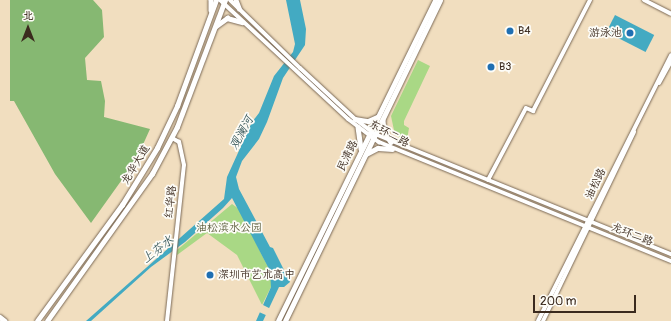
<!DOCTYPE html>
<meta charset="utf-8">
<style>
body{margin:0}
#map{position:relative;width:671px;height:321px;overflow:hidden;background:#f1debf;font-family:Pangolin,"LXGW WenKai TC",sans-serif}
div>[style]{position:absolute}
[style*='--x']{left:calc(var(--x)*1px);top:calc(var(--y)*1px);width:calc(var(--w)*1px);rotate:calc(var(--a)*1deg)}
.green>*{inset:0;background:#a9d885}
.forest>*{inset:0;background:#86b872}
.water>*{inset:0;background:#43aac2;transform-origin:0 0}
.pier>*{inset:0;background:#f1debf}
.roads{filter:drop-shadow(0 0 1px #7b6956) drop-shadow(0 0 1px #7b6956)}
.secondary>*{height:4px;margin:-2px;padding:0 2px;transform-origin:2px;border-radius:2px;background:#fff}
.primary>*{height:4.5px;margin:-2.25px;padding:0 2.25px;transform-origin:2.25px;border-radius:2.25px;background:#fff}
.dots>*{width:11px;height:11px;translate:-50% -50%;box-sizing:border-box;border:2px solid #fdfcf7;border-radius:50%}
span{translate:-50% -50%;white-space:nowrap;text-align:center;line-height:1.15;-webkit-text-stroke:3.5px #fdfcf7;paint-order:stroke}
.poi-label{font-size:11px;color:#3b2a1e}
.left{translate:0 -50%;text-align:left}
.right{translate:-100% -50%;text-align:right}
.street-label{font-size:11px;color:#3b2a1e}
.park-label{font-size:11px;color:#5c5e3d}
.water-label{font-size:12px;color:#3e5d60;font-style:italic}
.north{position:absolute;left:8px;top:8px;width:40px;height:40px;-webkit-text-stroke:3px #fdfcf7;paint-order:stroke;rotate:0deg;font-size:11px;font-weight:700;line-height:16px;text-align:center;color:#3b2a1e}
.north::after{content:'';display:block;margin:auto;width:14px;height:18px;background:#3b2a1e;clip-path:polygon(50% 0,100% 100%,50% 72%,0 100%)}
.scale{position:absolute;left:533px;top:295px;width:103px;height:18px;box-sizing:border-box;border:2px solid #3b2a1e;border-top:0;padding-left:5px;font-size:12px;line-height:14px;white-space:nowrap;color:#3b2a1e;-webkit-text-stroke:3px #fdfcf7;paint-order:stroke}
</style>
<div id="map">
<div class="green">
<div style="clip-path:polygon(418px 60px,430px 66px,404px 121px,404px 125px,409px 128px,407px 140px,395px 135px,391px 116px)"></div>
<div style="clip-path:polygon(232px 204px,239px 209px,271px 273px,271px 287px,262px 305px,237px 255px,207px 233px,177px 255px,177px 250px)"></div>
</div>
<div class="forest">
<div style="clip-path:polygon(10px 0,93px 0,102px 10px,104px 37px,85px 58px,87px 80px,101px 81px,105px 101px,104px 117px,150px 129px,136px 160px,91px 223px,55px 174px,14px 101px,10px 101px)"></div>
</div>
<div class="water">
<div style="clip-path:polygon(286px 0,300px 0,306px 29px,305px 45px,283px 78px,267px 122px,259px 139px,242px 161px,236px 177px,239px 189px,270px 247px,273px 248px,290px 282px,284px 287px,279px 287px,263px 321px,256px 321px,271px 287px,270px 271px,232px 198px,223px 208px,185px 242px,151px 267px,91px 321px,86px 321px,224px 199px,227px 177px,252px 122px,259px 113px,274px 76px,293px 52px,295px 44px)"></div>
<div style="left:615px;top:15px;width:44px;height:19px;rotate:27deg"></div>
</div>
<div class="pier">
<div style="clip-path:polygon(261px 304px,271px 309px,268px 316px,259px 312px)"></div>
</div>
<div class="roads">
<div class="secondary">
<div style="--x:220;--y:0;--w:175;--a:42.9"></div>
<div style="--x:348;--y:119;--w:39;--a:37"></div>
<div style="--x:379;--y:142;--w:315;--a:22.2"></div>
<div style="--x:230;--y:0;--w:98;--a:44.2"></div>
<div style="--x:300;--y:68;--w:75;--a:42.8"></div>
<div style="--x:355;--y:119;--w:25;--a:37"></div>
<div style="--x:375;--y:134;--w:319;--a:22.1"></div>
<div style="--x:644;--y:0;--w:30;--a:27"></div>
<div style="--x:659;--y:83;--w:25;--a:-61"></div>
<div style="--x:488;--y:180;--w:81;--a:-62.2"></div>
<div style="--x:526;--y:108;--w:8;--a:23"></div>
<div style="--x:533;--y:111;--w:125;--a:-62.8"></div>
<div style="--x:167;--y:321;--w:157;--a:-83.8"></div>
<div style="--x:184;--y:165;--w:24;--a:-102"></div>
<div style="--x:179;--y:142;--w:8;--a:-150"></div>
<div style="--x:538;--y:321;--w:297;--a:-63.4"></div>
<div style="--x:543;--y:321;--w:210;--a:-64.3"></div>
</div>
<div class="primary">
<div style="--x:211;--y:0;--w:10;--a:90"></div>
<div style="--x:236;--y:0;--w:9;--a:69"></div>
<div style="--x:216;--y:26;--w:14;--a:-36"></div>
<div style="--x:227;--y:18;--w:16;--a:15"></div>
<div style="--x:355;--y:119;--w:13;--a:9"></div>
<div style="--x:368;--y:121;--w:10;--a:-24"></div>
<div style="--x:383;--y:120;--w:11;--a:85"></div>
<div style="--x:384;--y:131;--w:13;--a:58"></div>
<div style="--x:358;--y:127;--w:22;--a:82"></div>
<div style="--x:366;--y:154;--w:13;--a:-27"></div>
<div style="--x:378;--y:148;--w:14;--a:4"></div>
<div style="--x:0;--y:317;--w:6;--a:39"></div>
<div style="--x:37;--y:321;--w:144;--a:-53.8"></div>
<div style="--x:122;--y:205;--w:67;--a:-58.4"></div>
<div style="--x:157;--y:148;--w:47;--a:-64.5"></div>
<div style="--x:177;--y:106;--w:113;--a:-69.8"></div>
<div style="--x:47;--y:321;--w:181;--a:-54.5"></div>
<div style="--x:152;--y:174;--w:53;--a:-62"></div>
<div style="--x:177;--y:127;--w:136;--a:-69.3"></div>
<div style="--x:278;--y:321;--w:357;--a:-63.9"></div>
<div style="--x:285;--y:321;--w:356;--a:-64.2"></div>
</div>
</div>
<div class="dots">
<div style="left:510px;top:31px;background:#1f6fb2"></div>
<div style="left:630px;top:33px;background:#1f6fb2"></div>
<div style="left:491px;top:67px;background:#1f6fb2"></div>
<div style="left:210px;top:275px;background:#1f6fb2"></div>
</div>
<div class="poi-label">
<span class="left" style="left:518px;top:31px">B4</span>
<span class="right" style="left:622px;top:33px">游泳池</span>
<span class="left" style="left:499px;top:67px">B3</span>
<span class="left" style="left:218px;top:275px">深圳市艺术高中</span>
</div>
<div class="street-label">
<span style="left:389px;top:134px;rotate:29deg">东环二路</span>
<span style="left:348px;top:156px;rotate:-64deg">民清路</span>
<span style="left:136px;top:165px;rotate:-59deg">龙华大道</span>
<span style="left:596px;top:184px;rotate:-64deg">油松路</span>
<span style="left:171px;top:202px;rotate:-83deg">红华路</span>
<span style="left:632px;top:235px;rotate:21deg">龙环二路</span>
</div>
<div class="park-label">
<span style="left:229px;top:228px">油松滨水公园</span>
</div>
<div class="water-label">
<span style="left:242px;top:133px;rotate:-61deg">观澜河</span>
<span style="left:158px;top:250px;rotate:-38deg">上芬水</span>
</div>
<div class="north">北</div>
<div class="scale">200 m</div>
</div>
